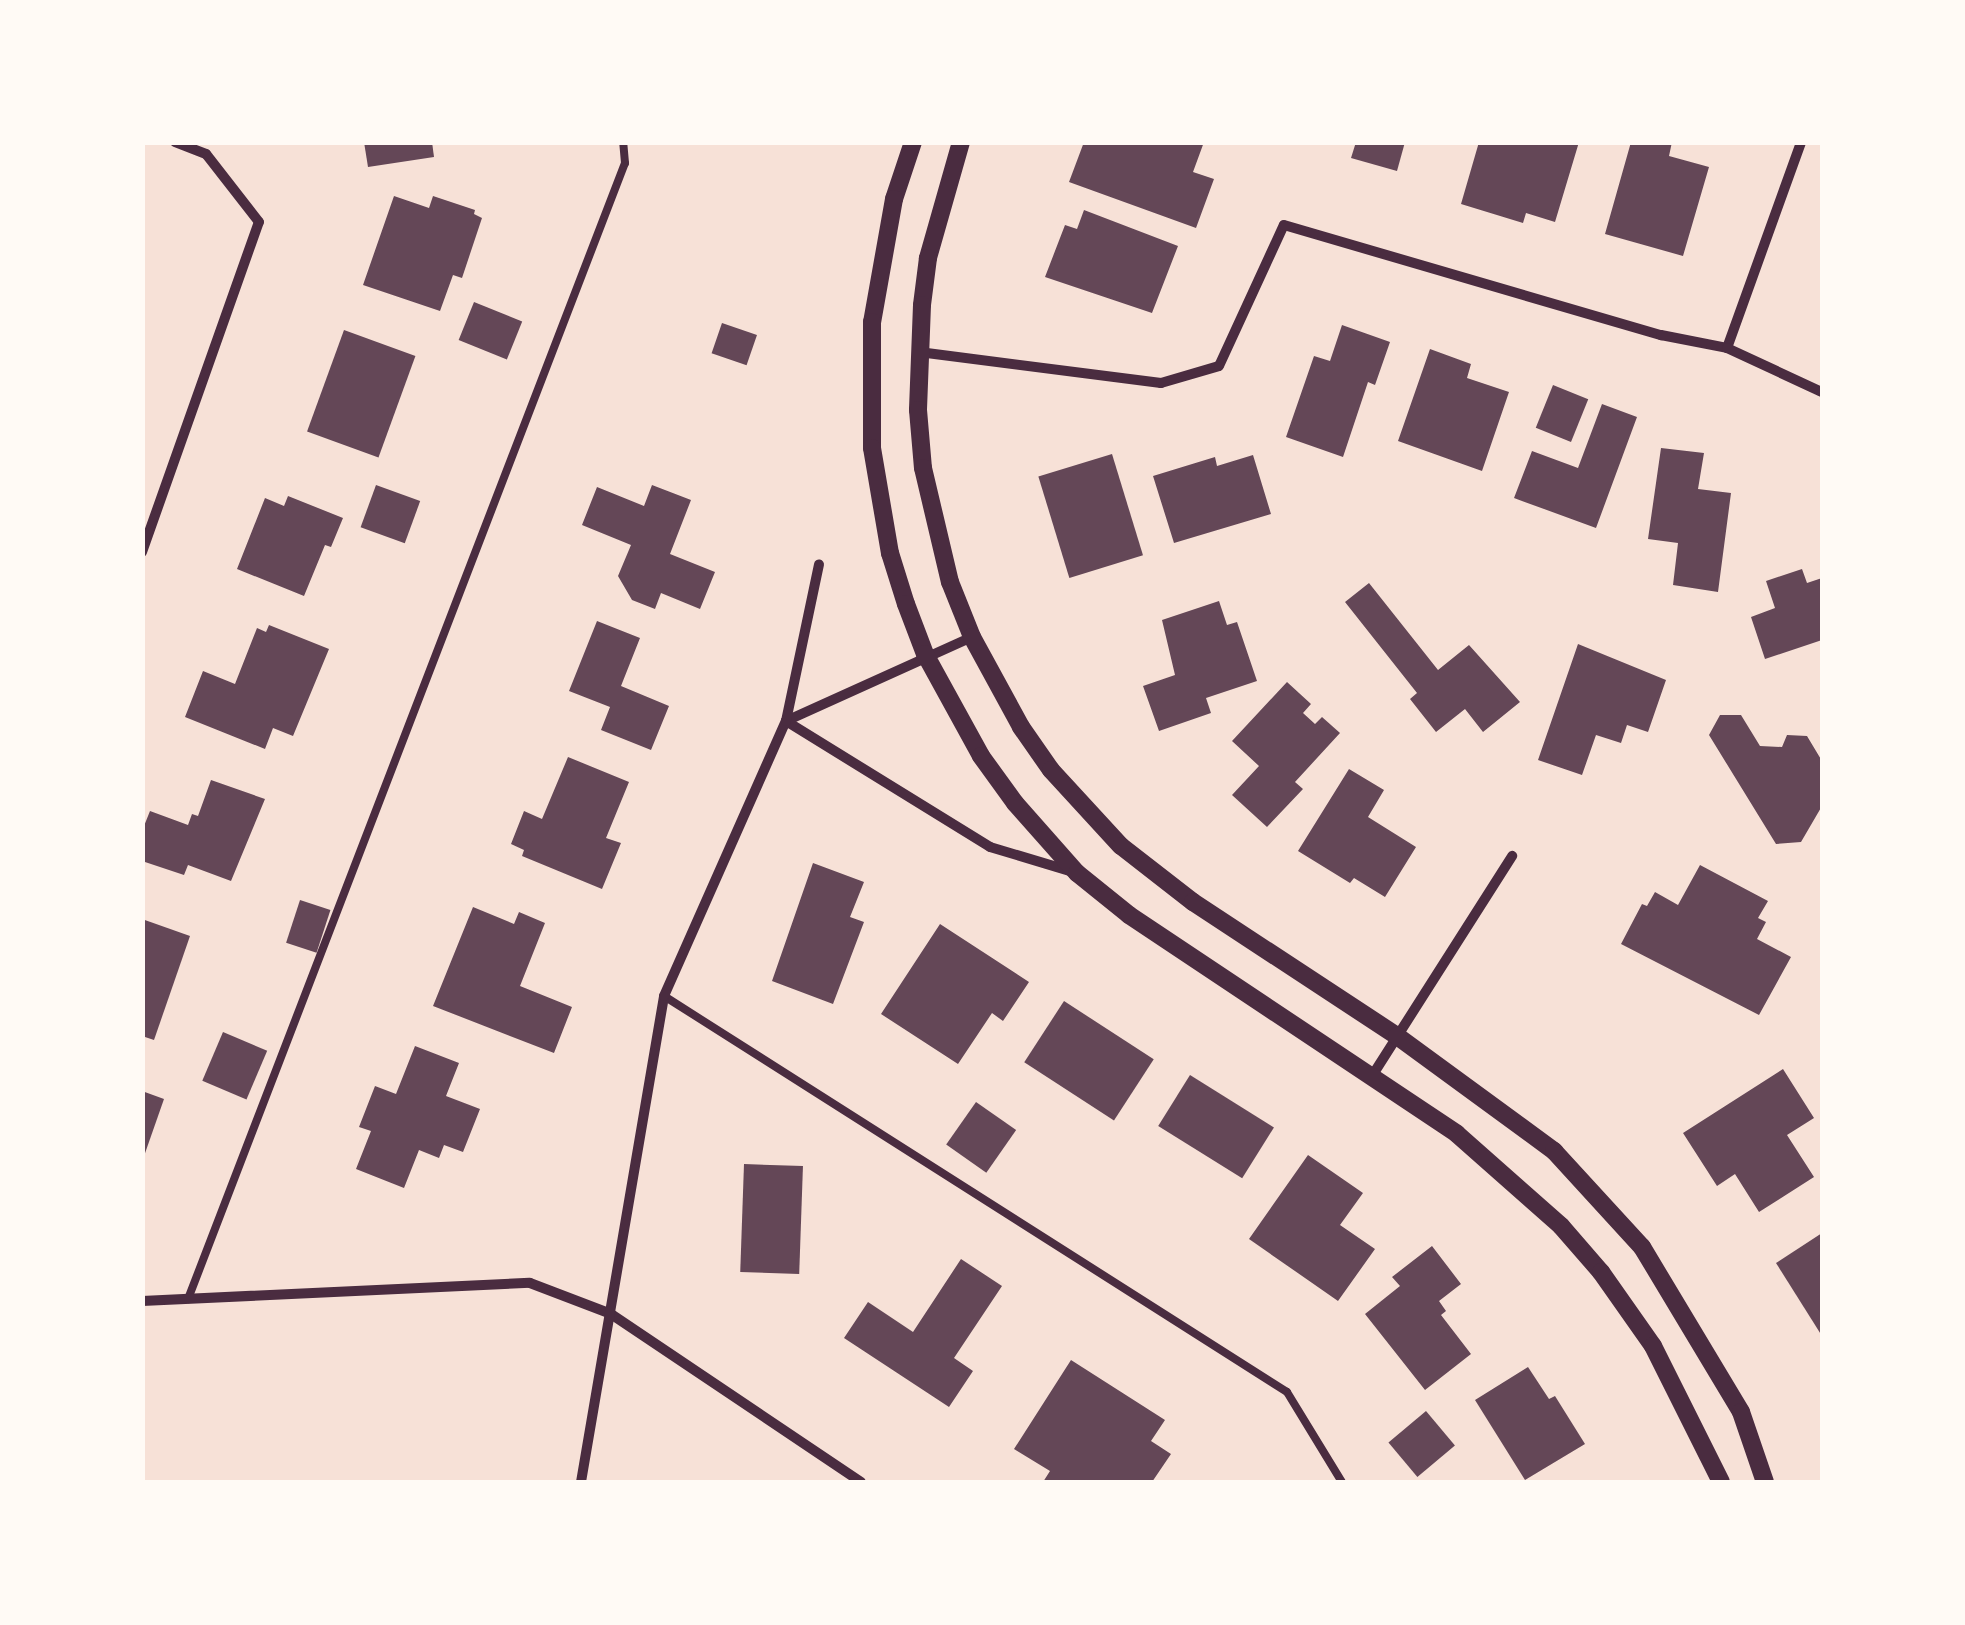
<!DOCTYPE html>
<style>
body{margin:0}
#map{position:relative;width:1965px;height:1625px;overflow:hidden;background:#f7e1d7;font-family:Mulish,sans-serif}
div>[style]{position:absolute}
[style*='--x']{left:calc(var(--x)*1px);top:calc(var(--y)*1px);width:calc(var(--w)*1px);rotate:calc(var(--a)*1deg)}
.building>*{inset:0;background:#644757;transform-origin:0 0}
.service>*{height:8px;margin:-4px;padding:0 4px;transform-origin:4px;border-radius:4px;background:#4a2c40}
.minor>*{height:10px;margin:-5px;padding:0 5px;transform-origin:5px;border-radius:5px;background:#4a2c40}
.tertiary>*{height:18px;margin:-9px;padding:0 9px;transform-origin:9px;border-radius:9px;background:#4a2c40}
span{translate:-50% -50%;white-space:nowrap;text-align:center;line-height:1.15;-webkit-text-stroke:10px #fffaf5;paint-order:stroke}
.frame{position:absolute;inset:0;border:145px solid #fffaf5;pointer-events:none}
</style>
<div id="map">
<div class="building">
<div style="clip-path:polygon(364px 142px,432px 142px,434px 157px,368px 167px)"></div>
<div style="clip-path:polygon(1084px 142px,1204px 142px,1193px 172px,1214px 179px,1196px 228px,1069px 182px)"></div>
<div style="clip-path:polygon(1356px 142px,1405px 142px,1397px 171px,1351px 158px)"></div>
<div style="clip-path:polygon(1479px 142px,1579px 142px,1555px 222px,1526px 213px,1523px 223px,1461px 204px)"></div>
<div style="clip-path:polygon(1631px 142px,1672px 142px,1669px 156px,1709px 167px,1683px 256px,1605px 234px)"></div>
<div style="clip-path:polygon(394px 196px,429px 208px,433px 196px,475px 210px,474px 214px,482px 218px,462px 278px,453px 275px,440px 311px,363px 285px)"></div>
<div style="clip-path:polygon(1084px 210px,1178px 246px,1152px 313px,1045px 277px,1065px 225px,1077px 229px)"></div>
<div style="left:474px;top:302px;width:52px;height:41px;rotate:22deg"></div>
<div style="left:722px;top:323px;width:37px;height:32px;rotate:19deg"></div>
<div style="clip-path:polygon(1342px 325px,1390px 342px,1375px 385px,1368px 382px,1343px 457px,1286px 437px,1314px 356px,1330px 361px)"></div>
<div style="left:344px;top:330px;width:76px;height:108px;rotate:20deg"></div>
<div style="clip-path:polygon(1430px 349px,1471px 364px,1467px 378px,1509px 392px,1482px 471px,1398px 441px)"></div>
<div style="left:1553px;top:385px;width:38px;height:46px;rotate:22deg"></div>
<div style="clip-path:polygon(1602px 404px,1637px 417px,1596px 528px,1514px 498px,1532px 451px,1578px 468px)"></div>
<div style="clip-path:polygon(1661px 448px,1704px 453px,1698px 489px,1731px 493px,1718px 592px,1673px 585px,1678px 543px,1648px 539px)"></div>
<div style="left:1112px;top:454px;width:106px;height:77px;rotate:73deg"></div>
<div style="clip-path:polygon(1253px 455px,1271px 514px,1174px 543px,1153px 476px,1215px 457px,1217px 466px)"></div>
<div style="left:376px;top:485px;width:47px;height:45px;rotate:20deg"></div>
<div style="clip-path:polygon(652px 485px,691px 500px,670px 554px,715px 572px,700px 609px,661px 593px,655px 609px,632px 600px,618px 576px,631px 545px,582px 525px,597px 487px,644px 506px)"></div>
<div style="clip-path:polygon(288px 496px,343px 518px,331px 547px,325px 545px,304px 596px,237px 569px,265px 498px,284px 506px)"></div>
<div style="clip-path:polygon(1802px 569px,1807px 583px,1822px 578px,1822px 640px,1765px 659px,1751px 617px,1775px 608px,1766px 581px)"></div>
<div style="clip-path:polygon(1369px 583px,1438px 670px,1469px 645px,1520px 702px,1483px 732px,1465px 709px,1436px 732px,1410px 699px,1417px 693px,1345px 602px)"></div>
<div style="clip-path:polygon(1219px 601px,1227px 625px,1237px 622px,1257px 681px,1206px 698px,1211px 713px,1159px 731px,1143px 686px,1175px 675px,1162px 620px)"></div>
<div style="clip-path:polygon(597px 621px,640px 638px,621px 686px,669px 706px,651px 750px,601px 730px,610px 707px,569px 691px)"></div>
<div style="clip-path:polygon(269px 625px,329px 649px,293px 736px,273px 728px,265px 749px,185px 717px,203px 671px,235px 684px,257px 628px,266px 632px)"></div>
<div style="clip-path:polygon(1578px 644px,1666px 680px,1648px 732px,1627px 725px,1621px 743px,1596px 735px,1582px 775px,1538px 760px)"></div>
<div style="clip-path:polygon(1287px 682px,1311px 704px,1303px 713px,1315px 724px,1322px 717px,1340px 733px,1295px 782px,1303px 789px,1267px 827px,1232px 795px,1259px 766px,1232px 741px)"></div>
<div style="clip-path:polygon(1720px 715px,1741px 715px,1760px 746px,1782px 747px,1787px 735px,1807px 736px,1822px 761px,1822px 806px,1801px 842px,1776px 844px,1709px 735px)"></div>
<div style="clip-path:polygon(568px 757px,629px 782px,606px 838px,621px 843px,602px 889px,522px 856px,524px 850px,511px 844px,524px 811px,542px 819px)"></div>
<div style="clip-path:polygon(1349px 769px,1384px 790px,1368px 817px,1416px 847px,1385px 897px,1354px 878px,1350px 883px,1298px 851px)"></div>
<div style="clip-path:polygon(211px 780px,265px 799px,231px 881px,188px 865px,184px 875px,142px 861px,142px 831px,150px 811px,188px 825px,192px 814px,198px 816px)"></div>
<div style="clip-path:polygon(813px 863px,864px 882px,850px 917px,864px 922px,833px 1004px,772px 981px)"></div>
<div style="clip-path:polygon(1700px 865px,1768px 901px,1758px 918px,1766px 922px,1757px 939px,1791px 957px,1759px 1015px,1621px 944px,1642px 904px,1647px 906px,1655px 892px,1678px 905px)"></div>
<div style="left:300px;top:900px;width:32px;height:45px;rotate:18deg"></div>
<div style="clip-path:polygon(473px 907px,514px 924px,519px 912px,545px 923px,520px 986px,572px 1007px,554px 1053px,433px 1006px)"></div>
<div style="clip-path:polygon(142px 919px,190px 936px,154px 1040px,142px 1036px)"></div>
<div style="clip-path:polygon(940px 924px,1029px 982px,1003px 1021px,992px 1013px,958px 1064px,881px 1014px)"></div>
<div style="left:1064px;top:1001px;width:107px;height:73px;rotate:33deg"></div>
<div style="left:223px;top:1032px;width:48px;height:53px;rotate:23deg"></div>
<div style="clip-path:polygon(415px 1046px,459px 1063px,446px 1096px,480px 1109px,463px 1152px,444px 1145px,439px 1158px,419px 1150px,404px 1188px,356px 1169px,371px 1131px,359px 1127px,375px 1086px,396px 1094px)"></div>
<div style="clip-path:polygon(1783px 1069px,1814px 1118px,1787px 1135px,1814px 1177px,1759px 1212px,1735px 1174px,1717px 1186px,1683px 1133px)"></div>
<div style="left:1190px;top:1075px;width:99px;height:60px;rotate:32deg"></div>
<div style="clip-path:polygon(142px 1091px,164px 1099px,143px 1159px,142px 1159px)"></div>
<div style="left:976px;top:1102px;width:49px;height:52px;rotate:35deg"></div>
<div style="clip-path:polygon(1308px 1155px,1363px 1193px,1340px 1225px,1375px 1249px,1338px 1301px,1249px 1239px)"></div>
<div style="left:744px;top:1164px;width:59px;height:108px;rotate:2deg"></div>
<div style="clip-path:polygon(1822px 1233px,1822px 1336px,1776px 1263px)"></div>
<div style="clip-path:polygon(1432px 1246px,1461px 1284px,1439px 1301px,1446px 1311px,1441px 1315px,1471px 1354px,1425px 1390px,1365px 1314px,1400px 1286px,1392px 1277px)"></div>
<div style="clip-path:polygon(961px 1259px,1002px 1286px,954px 1358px,973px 1371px,949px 1407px,844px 1338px,868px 1302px,913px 1332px)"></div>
<div style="clip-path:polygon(1071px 1360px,1165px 1420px,1151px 1441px,1171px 1454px,1152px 1482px,1043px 1482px,1050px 1471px,1014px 1449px)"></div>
<div style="clip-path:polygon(1528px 1367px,1549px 1399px,1555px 1396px,1585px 1444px,1525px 1480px,1475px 1400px)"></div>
<div style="left:1426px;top:1411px;width:45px;height:49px;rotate:50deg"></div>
</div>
<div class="service">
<div style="--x:664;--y:996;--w:738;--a:32.44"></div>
<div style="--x:1287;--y:1392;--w:105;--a:58.6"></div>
<div style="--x:188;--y:1299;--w:1217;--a:-68.96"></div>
<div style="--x:625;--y:163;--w:21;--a:-95"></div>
</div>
<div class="minor">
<div style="--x:1727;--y:348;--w:219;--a:-70.2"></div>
<div style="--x:919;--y:352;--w:244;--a:7.3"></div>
<div style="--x:1161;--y:383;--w:60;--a:-16.3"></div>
<div style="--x:1219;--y:366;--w:155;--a:-65.3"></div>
<div style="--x:1284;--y:225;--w:393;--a:16.3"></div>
<div style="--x:1661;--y:335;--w:67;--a:11.1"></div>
<div style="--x:1727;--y:348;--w:105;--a:24.9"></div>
<div style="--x:142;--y:552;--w:350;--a:-70.5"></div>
<div style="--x:259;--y:222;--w:86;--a:-127.9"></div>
<div style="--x:206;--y:154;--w:33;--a:-159"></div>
<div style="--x:786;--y:721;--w:240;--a:31.7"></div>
<div style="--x:990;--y:847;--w:84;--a:16.7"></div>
<div style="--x:786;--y:721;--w:204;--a:-24.3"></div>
<div style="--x:1372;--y:1076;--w:261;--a:-57.5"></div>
<div style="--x:142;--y:1301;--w:388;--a:-2.7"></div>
<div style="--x:530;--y:1283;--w:87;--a:20.9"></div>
<div style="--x:611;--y:1314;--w:301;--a:33.9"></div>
<div style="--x:581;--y:1482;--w:493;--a:-80.3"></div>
<div style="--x:664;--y:996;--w:301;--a:-66.1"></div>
<div style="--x:786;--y:721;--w:160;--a:-78.1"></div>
</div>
<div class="tertiary">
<div style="--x:913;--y:142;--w:60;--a:108.4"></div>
<div style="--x:894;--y:199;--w:125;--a:100.1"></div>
<div style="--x:872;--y:322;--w:126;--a:90"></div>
<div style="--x:872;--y:448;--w:107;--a:80.3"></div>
<div style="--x:890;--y:553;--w:53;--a:72.6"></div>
<div style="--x:906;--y:604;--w:53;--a:69.2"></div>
<div style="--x:925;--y:654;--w:116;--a:61.2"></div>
<div style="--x:981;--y:756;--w:58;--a:54.1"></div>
<div style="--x:1015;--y:803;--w:94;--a:48.5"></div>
<div style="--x:1077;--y:873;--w:67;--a:38.9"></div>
<div style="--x:1129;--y:915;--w:394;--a:33.7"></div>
<div style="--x:1457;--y:1134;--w:139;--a:41.5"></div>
<div style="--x:1561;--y:1226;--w:61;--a:49"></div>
<div style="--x:1601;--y:1272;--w:90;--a:54.9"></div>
<div style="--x:1653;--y:1346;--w:152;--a:63.4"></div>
<div style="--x:961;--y:142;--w:121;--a:105.9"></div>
<div style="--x:928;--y:258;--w:47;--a:97.3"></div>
<div style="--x:922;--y:305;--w:105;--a:92.2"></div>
<div style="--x:918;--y:410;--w:58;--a:85.1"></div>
<div style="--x:923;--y:468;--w:117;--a:76.7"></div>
<div style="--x:950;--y:582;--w:59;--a:68.2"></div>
<div style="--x:972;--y:637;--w:102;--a:61.4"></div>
<div style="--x:1021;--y:727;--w:52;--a:55.1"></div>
<div style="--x:1051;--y:770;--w:103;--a:47.4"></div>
<div style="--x:1121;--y:846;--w:91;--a:37.9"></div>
<div style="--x:1193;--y:902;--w:244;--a:33.3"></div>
<div style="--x:1397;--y:1036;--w:195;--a:36.2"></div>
<div style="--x:1554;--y:1151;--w:130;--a:47.5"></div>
<div style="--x:1642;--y:1247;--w:192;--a:59"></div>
<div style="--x:1741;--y:1412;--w:74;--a:71.1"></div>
</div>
<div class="frame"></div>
</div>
